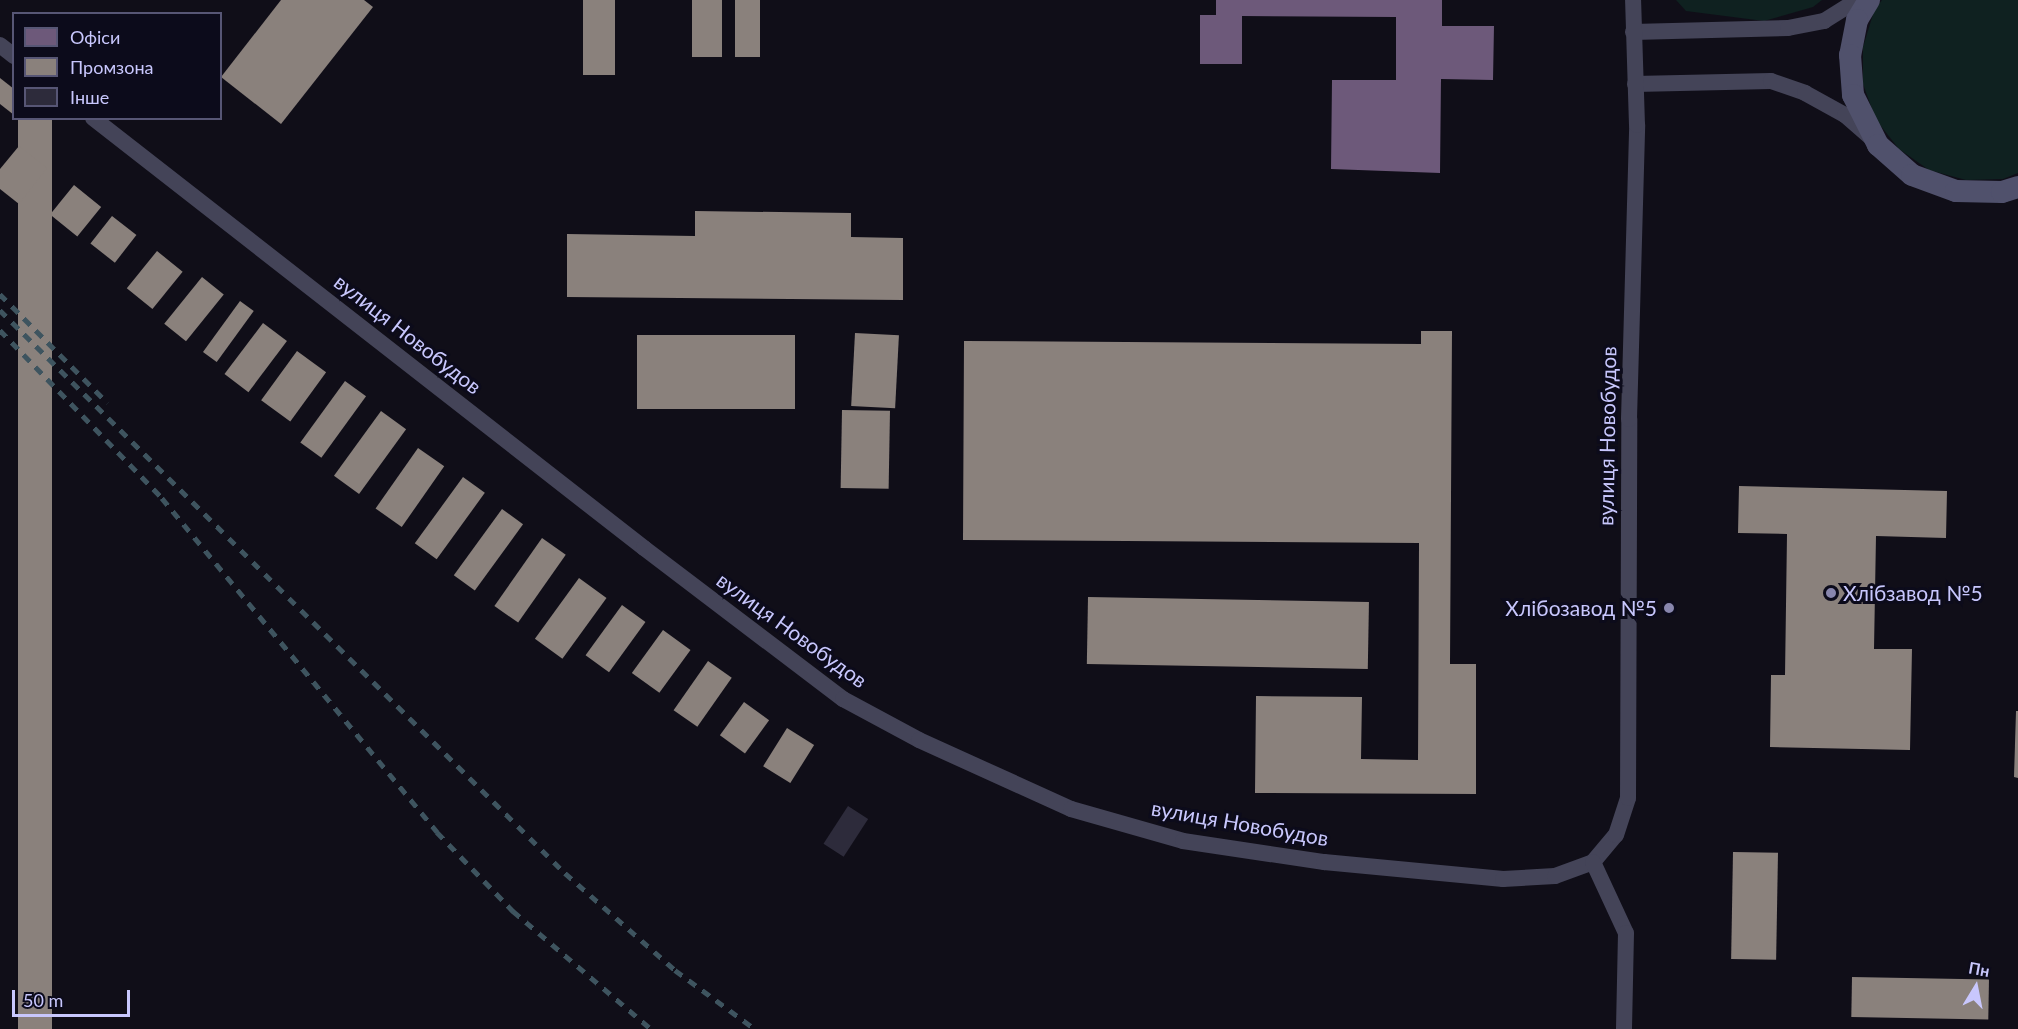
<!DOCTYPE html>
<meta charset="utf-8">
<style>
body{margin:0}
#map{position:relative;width:2018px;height:1029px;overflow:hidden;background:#100e18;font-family:Lato,sans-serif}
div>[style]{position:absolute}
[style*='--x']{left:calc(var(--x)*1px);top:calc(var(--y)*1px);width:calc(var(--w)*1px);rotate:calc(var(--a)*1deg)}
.green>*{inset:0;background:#0f2120}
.offices>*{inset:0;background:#6d597a}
.industry>*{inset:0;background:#8a817c;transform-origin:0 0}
.building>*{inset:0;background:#2d2b3b;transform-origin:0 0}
.street>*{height:16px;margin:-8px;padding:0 8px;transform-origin:8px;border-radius:8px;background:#444458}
.secondary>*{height:22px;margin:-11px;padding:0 11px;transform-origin:11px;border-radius:11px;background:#50516c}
.rail>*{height:4.5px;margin-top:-2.25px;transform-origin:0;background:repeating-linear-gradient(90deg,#3e545f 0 9px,transparent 0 17px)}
.dots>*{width:16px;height:16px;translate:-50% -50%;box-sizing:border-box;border:3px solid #0c0b1b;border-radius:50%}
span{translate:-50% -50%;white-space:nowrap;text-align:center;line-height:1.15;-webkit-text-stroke:6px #0c0b1b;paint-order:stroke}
.street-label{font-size:21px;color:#c8c7fd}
.poi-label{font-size:21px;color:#c8c7fd}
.left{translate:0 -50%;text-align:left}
.right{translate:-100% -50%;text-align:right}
.legend{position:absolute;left:12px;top:12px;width:210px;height:108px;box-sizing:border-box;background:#0c0b1b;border:2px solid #575675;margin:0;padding:8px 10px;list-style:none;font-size:18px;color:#c8c7fd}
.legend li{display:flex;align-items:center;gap:12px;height:30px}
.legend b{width:30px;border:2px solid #575675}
.north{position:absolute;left:1946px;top:957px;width:60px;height:60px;-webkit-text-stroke:4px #0c0b1b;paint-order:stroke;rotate:10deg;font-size:16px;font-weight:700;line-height:24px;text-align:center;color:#c8c7fd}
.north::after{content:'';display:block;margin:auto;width:21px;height:27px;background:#c8c7fd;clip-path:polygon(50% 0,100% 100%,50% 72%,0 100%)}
.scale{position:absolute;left:12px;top:990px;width:118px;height:27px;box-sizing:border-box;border:3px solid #c8c7fd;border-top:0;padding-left:8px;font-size:18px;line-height:21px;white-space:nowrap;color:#c8c7fd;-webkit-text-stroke:4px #0c0b1b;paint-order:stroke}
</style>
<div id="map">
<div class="green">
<div style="clip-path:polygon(1676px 0,1822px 0,1813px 7px,1764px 21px,1686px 11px)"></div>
<div style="clip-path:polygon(1882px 0,2018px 0,2018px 173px,2003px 179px,1966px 180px,1929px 170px,1899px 149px,1876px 120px,1863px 84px,1863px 47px,1874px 11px)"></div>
</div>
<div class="offices">
<div style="clip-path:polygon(1216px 0,1442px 0,1442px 26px,1494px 26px,1493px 80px,1441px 79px,1440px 173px,1331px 169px,1332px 80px,1396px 80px,1396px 17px,1242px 16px,1242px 64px,1200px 64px,1200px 15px,1216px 15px)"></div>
</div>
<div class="industry">
<div style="clip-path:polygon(281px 0,364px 0,373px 7px,281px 124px,221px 77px)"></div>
<div style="left:583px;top:0;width:32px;height:75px"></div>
<div style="left:692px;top:0;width:30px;height:57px"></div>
<div style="left:735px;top:0;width:25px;height:57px"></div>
<div style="clip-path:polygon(0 78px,14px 89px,14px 115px,0 104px)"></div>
<div style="left:18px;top:118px;width:34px;height:1050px"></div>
<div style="clip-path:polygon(19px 146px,47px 168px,19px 204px,0 189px,0 169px)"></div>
<div style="left:74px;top:185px;width:35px;height:38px;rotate:39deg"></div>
<div style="clip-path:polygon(695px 211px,851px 213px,851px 237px,903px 238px,903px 300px,567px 297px,567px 234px,695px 236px)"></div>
<div style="left:112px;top:216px;width:31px;height:35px;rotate:38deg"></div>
<div style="left:157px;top:251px;width:33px;height:48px;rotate:39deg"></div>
<div style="left:202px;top:277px;width:28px;height:60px;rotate:39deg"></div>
<div style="left:240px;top:301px;width:17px;height:63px;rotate:36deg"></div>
<div style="left:263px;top:323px;width:30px;height:64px;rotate:37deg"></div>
<div style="clip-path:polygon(1421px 331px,1452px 331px,1450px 664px,1476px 664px,1476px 794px,1255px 793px,1256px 696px,1362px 697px,1361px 759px,1418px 760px,1419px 543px,963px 540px,964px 341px,1421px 344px)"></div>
<div style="left:855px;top:333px;width:44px;height:73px;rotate:3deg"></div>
<div style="left:637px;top:335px;width:158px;height:74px"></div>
<div style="left:297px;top:351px;width:36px;height:61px;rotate:36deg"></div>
<div style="left:345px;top:381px;width:26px;height:76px;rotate:36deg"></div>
<div style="left:842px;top:410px;width:48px;height:78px;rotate:1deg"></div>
<div style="left:381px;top:411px;width:31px;height:80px;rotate:36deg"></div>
<div style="left:418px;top:448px;width:32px;height:74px;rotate:35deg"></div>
<div style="left:463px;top:477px;width:27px;height:82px;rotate:36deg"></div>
<div style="clip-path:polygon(1739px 486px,1947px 491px,1946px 538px,1876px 536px,1874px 649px,1912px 649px,1910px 750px,1770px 747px,1771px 675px,1785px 675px,1787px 534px,1738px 533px)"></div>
<div style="left:502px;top:509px;width:26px;height:82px;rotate:36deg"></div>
<div style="left:542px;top:538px;width:29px;height:83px;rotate:35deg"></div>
<div style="left:579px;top:578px;width:34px;height:75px;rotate:36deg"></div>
<div style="left:1088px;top:597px;width:281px;height:67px;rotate:1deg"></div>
<div style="left:622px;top:605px;width:29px;height:62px;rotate:36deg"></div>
<div style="left:663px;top:630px;width:34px;height:53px;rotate:36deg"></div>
<div style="left:708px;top:661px;width:29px;height:60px;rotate:35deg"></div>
<div style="left:744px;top:702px;width:31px;height:41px;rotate:36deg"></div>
<div style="clip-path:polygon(2016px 711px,2018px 711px,2018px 778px,2014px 777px)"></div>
<div style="left:787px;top:728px;width:32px;height:45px;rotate:32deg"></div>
<div style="left:1733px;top:852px;width:45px;height:107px;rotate:1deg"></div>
<div style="left:1852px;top:977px;width:137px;height:40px;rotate:1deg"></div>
</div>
<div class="building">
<div style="left:848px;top:806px;width:24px;height:45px;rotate:33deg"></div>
</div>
<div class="street">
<div style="--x:1633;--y:32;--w:155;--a:-1.5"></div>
<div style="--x:1788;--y:28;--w:37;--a:-11"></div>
<div style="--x:1824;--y:21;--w:40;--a:-32"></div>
<div style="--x:0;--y:45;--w:18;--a:38"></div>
<div style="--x:1635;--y:84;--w:136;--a:-1.3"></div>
<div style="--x:1771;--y:81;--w:36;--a:19"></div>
<div style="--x:1805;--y:93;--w:46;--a:28.8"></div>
<div style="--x:1845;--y:115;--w:33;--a:41"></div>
<div style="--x:93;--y:118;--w:699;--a:37.97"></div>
<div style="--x:644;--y:548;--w:250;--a:37.2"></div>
<div style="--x:843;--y:699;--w:86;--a:28.3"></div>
<div style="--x:919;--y:740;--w:167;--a:24.4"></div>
<div style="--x:1071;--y:809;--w:116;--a:15.9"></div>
<div style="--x:1183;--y:841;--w:143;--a:8.5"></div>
<div style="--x:1324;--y:862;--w:180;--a:5.4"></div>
<div style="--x:1503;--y:879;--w:52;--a:-3.3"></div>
<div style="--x:1555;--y:876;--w:40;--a:-20.2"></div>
<div style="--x:1593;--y:862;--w:35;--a:-50"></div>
<div style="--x:1616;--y:835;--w:39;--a:-72"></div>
<div style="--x:1628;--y:798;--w:379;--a:-89.8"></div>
<div style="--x:1629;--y:419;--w:294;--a:-88.4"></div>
<div style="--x:1637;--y:125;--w:125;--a:-91.8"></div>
<div style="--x:1593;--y:862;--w:78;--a:65.1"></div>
<div style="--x:1626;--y:933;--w:96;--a:91.2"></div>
</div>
<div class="secondary">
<div style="--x:1869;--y:0;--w:23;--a:121"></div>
<div style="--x:1857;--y:20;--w:36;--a:101"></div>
<div style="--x:1850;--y:55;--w:40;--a:85.7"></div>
<div style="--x:1853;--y:95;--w:56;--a:63.4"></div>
<div style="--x:1878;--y:145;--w:45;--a:41.4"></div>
<div style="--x:1912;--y:175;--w:47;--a:20"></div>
<div style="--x:1956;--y:191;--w:46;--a:1.2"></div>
<div style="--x:2002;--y:192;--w:17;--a:-17"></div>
</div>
<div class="rail">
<div style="--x:0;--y:294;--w:153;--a:45.3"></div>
<div style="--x:0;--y:310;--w:798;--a:44.9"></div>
<div style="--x:565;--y:873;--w:147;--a:41.4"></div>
<div style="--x:675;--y:970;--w:99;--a:36.4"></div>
<div style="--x:0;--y:330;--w:233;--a:46"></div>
<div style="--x:162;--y:498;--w:433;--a:50.5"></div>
<div style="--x:437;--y:832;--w:110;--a:46.1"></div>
<div style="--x:513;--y:911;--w:182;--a:40.5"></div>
</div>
<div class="dots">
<div style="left:1831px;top:593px;background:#8886ad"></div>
<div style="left:1669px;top:608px;background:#8886ad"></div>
</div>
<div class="street-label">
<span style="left:408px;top:334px;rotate:38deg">вулиця Новобудов</span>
<span style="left:1607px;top:436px;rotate:-89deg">вулиця Новобудов</span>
<span style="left:792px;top:630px;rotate:36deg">вулиця Новобудов</span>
<span style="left:1240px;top:823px;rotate:10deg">вулиця Новобудов</span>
</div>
<div class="poi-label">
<span class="left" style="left:1843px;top:593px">Хлібзавод №5</span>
<span class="right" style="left:1657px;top:608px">Хлібозавод №5</span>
</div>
<ul class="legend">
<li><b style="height:16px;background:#6d597a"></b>Офіси</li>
<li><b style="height:16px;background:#8a817c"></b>Промзона</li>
<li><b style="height:16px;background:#2d2b3b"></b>Інше</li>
</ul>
<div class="north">Пн</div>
<div class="scale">50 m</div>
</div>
